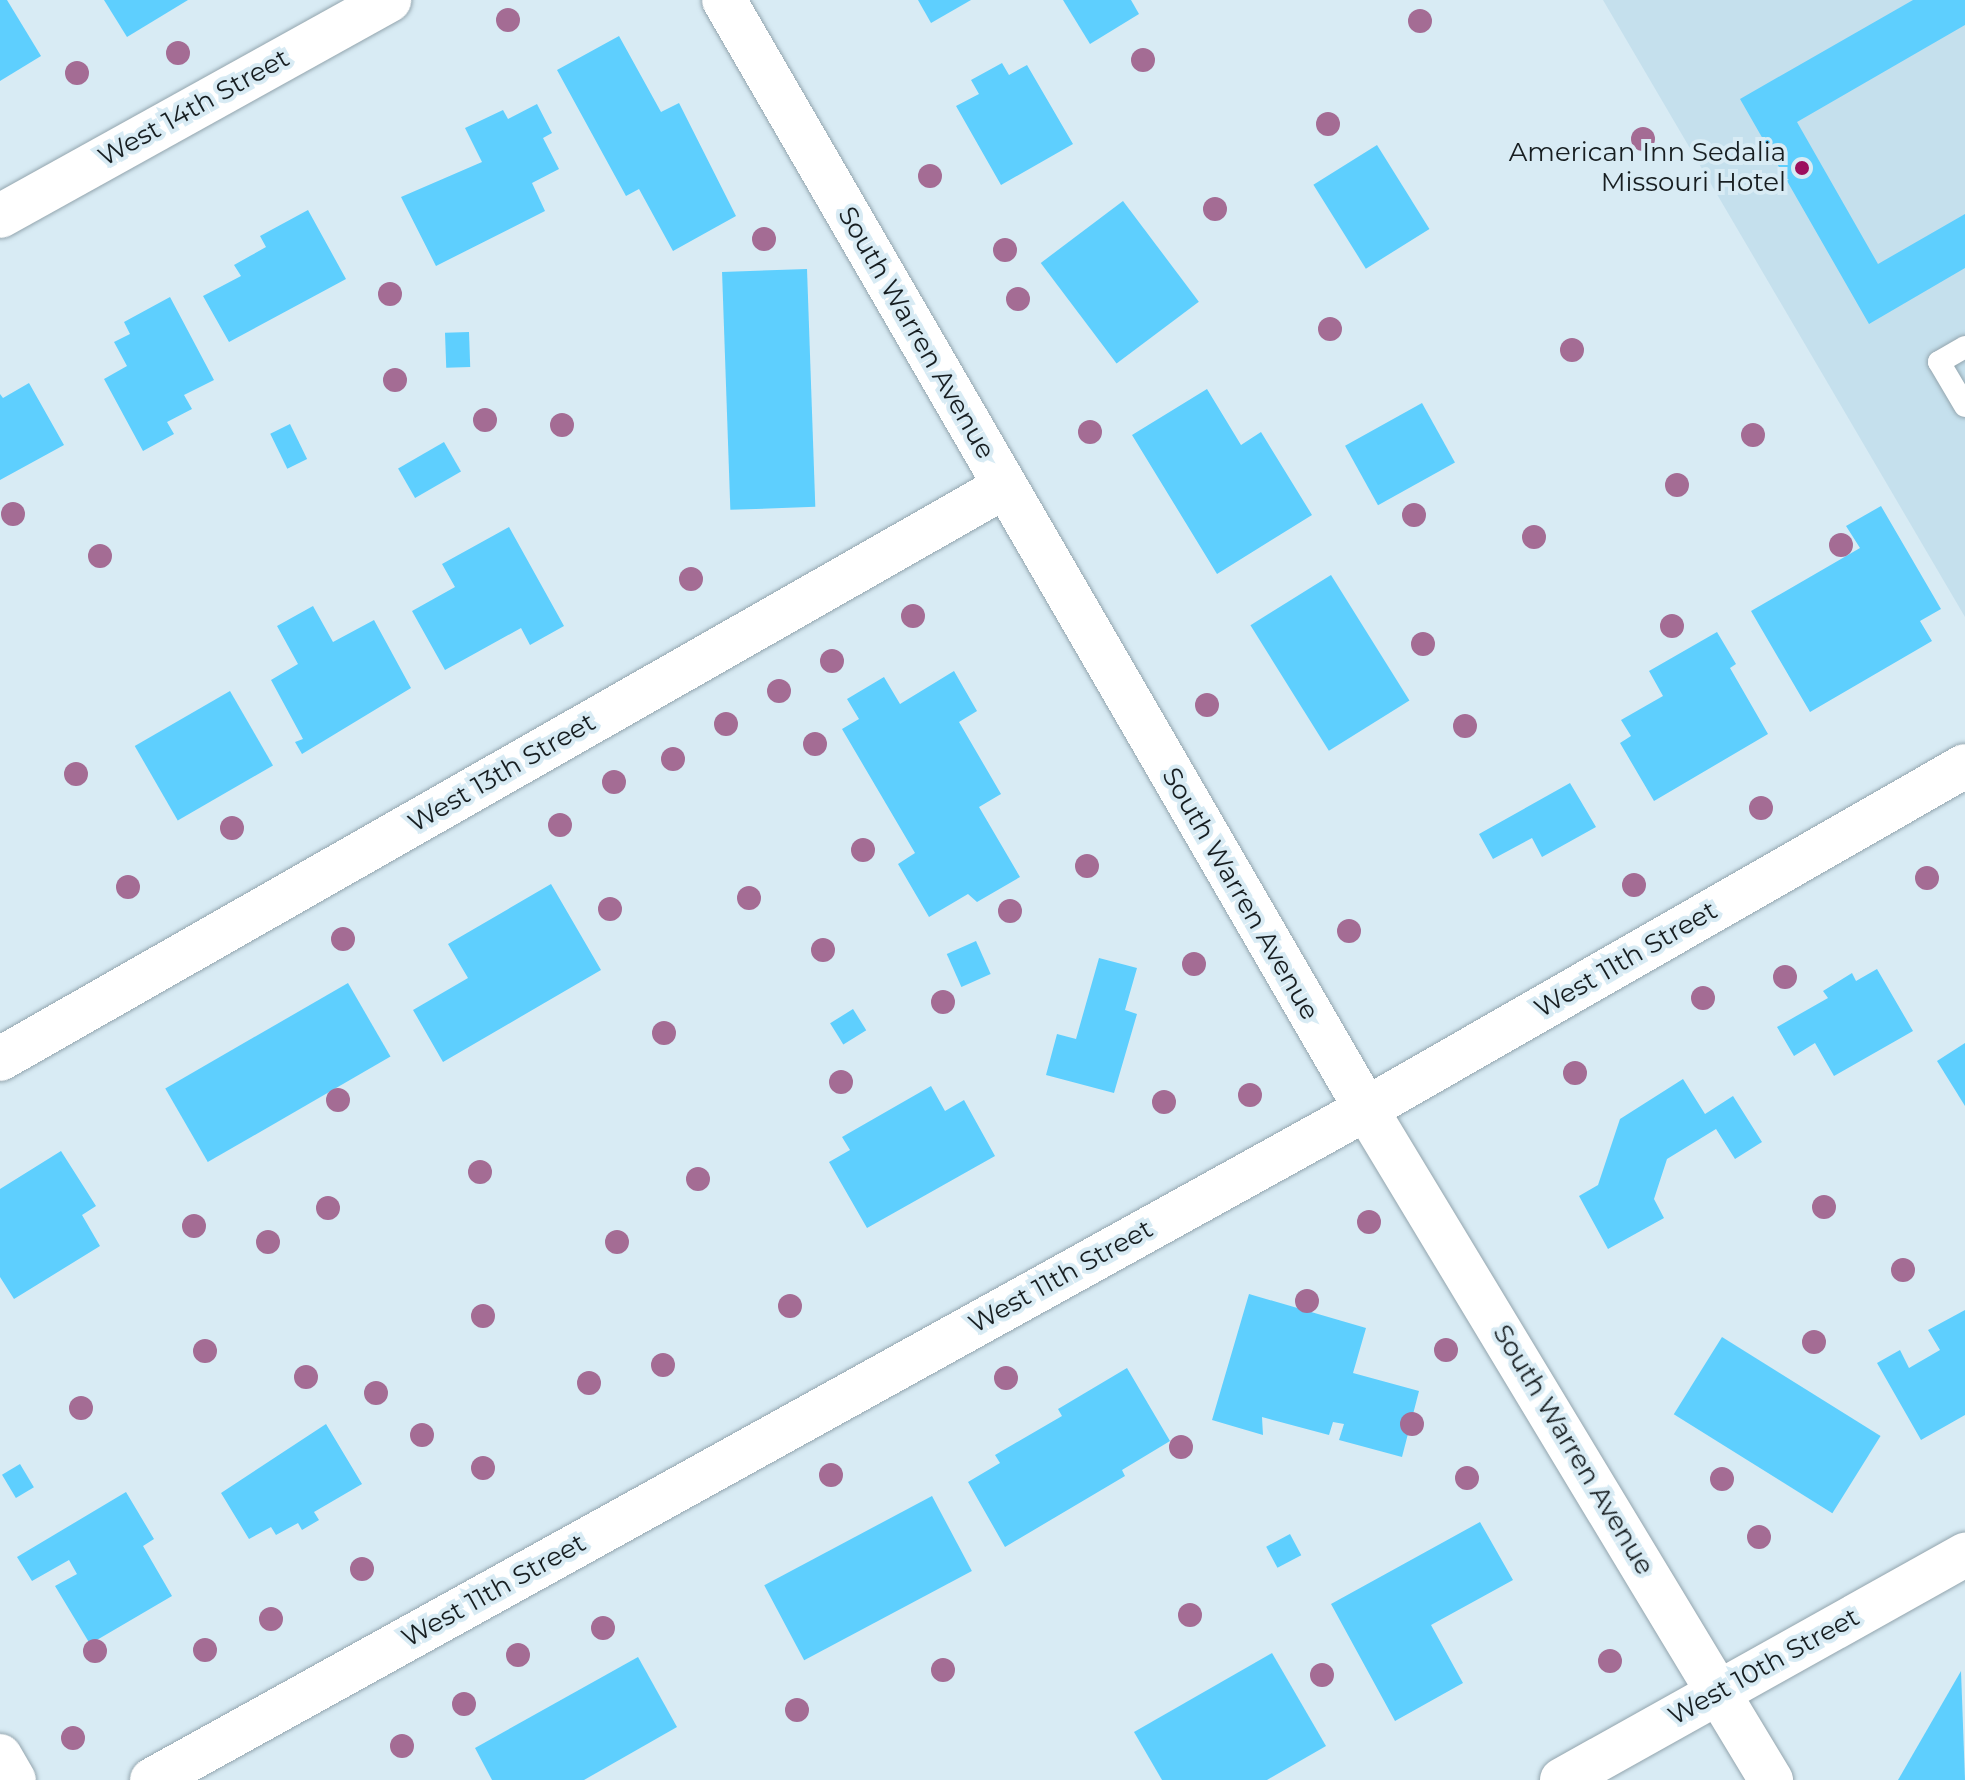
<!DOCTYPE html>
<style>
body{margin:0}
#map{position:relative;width:1965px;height:1780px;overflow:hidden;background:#d8ebf4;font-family:Montserrat,sans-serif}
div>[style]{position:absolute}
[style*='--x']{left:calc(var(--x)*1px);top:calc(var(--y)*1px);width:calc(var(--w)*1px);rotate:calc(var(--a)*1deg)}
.built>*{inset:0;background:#c5e0ed}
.building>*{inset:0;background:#5ecffe;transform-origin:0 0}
.roads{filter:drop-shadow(0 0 2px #93a5ae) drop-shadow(0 0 2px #93a5ae)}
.service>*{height:22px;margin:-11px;padding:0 11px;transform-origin:11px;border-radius:11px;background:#fff}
.minor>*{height:44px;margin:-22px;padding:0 22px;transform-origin:22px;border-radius:22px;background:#fff}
.trees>*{width:24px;height:24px;margin:-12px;border-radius:50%;background:#a46c94}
.dots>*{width:22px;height:22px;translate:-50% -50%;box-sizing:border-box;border:4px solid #d8ebf4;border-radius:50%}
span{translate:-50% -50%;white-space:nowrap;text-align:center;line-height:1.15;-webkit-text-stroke:8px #d8ebf4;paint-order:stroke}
.street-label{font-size:26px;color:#171e21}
.poi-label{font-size:26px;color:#171e21}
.right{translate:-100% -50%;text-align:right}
</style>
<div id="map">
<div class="built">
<div style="clip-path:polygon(1603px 0,1965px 0,1965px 617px)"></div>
</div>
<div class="building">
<div style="clip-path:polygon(0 0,7px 0,41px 56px,0 81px)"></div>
<div style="clip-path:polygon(104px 0,188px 0,127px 37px)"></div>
<div style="clip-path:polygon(918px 0,971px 0,931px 23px)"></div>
<div style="clip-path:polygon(1063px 0,1131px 0,1139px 14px,1090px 44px)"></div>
<div style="clip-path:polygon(1913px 0,1965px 0,1965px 25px,1797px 122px,1878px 264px,1965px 214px,1965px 268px,1869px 324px,1740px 99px)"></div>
<div style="clip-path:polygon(619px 36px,661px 112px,679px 103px,736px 216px,673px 251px,639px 189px,626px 196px,557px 70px)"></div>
<div style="clip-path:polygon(1002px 63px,1009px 75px,1027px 65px,1073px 144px,1001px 185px,956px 106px,979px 94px,971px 80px)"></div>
<div style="clip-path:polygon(537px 104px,552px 133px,543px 138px,559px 169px,532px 183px,545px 211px,436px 266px,401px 197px,482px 162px,465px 128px,503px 110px,508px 119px)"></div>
<div style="left:1377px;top:145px;width:99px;height:75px;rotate:58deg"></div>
<div style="left:1123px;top:201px;width:126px;height:103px;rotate:53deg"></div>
<div style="clip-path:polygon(308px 210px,346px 279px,229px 342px,203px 296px,241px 276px,234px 265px,266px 247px,260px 236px)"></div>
<div style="left:807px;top:269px;width:238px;height:85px;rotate:88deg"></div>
<div style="clip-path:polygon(170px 297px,214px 380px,184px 395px,192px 409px,167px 422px,174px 434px,143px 451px,104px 379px,127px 366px,114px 342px,130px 334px,124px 322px)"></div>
<div style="left:469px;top:332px;width:35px;height:24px;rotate:88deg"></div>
<div style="clip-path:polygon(29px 383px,64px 445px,0 480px,0 394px,3px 398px)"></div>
<div style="clip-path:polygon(1207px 389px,1241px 445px,1261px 432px,1312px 515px,1217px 574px,1132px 435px)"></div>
<div style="left:1422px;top:403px;width:68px;height:88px;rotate:61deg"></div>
<div style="left:290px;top:424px;width:39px;height:22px;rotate:64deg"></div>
<div style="left:444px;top:442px;width:34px;height:53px;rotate:60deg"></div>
<div style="clip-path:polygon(1881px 506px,1941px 609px,1920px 621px,1932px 641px,1810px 712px,1751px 611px,1860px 548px,1846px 526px)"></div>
<div style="clip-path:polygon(509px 527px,564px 626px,530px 645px,521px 628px,445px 670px,412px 611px,455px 587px,442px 564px)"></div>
<div style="left:1331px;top:575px;width:148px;height:95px;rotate:58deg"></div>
<div style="clip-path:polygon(313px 606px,333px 642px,374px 620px,411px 688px,302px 754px,295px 742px,303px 739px,271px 680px,298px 664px,277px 626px)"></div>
<div style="clip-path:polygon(1717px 632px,1736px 664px,1730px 668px,1768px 734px,1654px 801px,1620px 743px,1631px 736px,1621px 720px,1663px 696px,1649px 671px)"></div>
<div style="clip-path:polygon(954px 671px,977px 711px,959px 722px,1001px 794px,979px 807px,1020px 877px,977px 902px,968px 894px,929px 917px,898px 864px,915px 853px,842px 729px,859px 719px,847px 699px,884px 677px,900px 704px)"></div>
<div style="left:230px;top:691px;width:86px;height:110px;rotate:60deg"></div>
<div style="clip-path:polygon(1570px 783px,1596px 827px,1542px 857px,1532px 838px,1493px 859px,1479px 834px)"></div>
<div style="clip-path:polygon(551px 884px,601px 970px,443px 1062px,413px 1010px,468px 978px,448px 944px)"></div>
<div style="left:976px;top:941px;width:36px;height:32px;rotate:66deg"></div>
<div style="clip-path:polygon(1099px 958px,1137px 968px,1125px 1010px,1137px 1014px,1114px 1093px,1046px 1075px,1057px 1034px,1076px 1039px)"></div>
<div style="clip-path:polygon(1877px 969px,1913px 1031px,1834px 1076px,1815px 1043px,1794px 1056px,1777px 1027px,1828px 998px,1823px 991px,1852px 973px,1856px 981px)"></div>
<div style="left:348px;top:983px;width:85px;height:211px;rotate:60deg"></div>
<div style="left:853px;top:1009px;width:25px;height:27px;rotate:58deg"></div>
<div style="clip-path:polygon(1965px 1043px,1965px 1106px,1937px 1061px)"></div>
<div style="clip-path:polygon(1683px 1079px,1705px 1114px,1733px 1096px,1762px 1142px,1735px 1159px,1716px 1129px,1667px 1159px,1654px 1199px,1664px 1218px,1608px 1249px,1579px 1196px,1598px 1185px,1620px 1119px)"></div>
<div style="clip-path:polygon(931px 1086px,945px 1111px,964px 1100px,995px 1156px,867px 1228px,829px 1162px,850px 1150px,842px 1137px)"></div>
<div style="clip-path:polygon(61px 1151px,96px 1206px,82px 1215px,100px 1246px,14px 1299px,0 1277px,0 1189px)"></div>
<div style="clip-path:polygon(1249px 1294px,1366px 1328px,1353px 1373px,1419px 1391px,1402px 1457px,1339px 1440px,1344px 1424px,1333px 1422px,1329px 1435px,1262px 1417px,1263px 1435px,1212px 1420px)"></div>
<div style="clip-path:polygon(1965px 1310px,1965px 1415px,1921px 1440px,1877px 1363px,1900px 1350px,1909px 1368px,1940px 1350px,1928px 1330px)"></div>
<div style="left:1722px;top:1337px;width:187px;height:91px;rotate:32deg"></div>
<div style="clip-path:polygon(1127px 1368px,1170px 1441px,1122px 1470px,1125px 1476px,1005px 1547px,968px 1482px,1000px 1463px,995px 1455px,1062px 1416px,1058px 1409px)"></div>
<div style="clip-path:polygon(326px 1424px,362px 1484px,314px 1512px,319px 1520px,302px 1530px,298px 1523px,276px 1535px,271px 1527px,249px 1539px,221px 1493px)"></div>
<div style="left:20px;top:1464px;width:27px;height:21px;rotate:59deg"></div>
<div style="clip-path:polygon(126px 1492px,154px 1539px,143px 1546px,172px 1596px,90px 1644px,55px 1586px,77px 1574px,69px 1560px,32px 1581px,17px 1557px)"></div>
<div style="left:932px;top:1496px;width:85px;height:190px;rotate:62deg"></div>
<div style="clip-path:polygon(1480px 1522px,1513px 1580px,1431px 1625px,1463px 1683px,1395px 1721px,1331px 1604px)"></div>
<div style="left:1290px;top:1534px;width:24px;height:27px;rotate:62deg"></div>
<div style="clip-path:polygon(1272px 1653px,1326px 1746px,1267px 1780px,1162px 1780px,1134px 1732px)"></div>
<div style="clip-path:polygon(638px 1657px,677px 1727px,584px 1780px,492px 1780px,475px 1748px)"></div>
<div style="clip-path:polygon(1961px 1671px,1965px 1780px,1898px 1780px)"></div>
</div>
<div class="roads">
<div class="service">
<div style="--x:1965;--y:347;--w:30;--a:150"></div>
<div style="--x:1939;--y:362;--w:51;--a:59.4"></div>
</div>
<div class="minor">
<div style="--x:724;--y:0;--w:1281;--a:59.93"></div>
<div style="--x:1366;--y:1109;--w:784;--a:58.89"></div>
<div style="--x:0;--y:216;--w:445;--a:-29"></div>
<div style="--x:0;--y:1059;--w:1156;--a:-29.67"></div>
<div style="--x:0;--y:1756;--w:28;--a:60"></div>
<div style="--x:152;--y:1780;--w:1387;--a:-28.93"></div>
<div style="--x:1366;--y:1109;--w:690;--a:-29.8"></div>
<div style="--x:1562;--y:1780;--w:462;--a:-29.2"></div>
</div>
</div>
<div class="trees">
<div style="left:508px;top:20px"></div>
<div style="left:1420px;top:21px"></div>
<div style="left:178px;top:53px"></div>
<div style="left:1143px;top:60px"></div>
<div style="left:77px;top:73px"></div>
<div style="left:1328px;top:124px"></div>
<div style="left:1643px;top:139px"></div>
<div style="left:930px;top:176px"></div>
<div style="left:1215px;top:209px"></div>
<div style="left:764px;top:239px"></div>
<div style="left:1005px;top:250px"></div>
<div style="left:390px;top:294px"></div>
<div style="left:1018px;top:299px"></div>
<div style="left:1330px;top:329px"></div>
<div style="left:1572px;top:350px"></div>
<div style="left:395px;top:380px"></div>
<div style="left:485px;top:420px"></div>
<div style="left:562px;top:425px"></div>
<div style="left:1090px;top:432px"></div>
<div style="left:1753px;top:435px"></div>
<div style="left:1677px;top:485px"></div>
<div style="left:13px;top:514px"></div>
<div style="left:1414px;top:515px"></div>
<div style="left:1534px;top:537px"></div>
<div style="left:1841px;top:545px"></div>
<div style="left:100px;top:556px"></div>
<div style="left:691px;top:579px"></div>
<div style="left:913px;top:616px"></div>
<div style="left:1672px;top:626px"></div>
<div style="left:1423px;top:644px"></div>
<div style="left:832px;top:661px"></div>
<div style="left:779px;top:691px"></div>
<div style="left:1207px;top:705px"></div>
<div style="left:726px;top:724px"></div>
<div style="left:1465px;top:726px"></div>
<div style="left:815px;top:744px"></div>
<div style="left:673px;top:759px"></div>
<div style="left:76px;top:774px"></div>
<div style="left:614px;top:782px"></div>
<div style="left:1761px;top:808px"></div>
<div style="left:560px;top:825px"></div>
<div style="left:232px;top:828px"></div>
<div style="left:863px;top:850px"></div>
<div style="left:1087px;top:866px"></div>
<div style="left:1927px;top:878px"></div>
<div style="left:1634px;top:885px"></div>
<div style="left:128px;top:887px"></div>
<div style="left:749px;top:898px"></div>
<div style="left:610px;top:909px"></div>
<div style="left:1010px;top:911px"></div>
<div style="left:1349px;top:931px"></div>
<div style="left:343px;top:939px"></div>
<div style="left:823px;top:950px"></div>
<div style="left:1194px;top:964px"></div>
<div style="left:1785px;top:977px"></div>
<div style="left:1703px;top:998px"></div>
<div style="left:943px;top:1002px"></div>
<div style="left:664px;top:1033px"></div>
<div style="left:1575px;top:1073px"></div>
<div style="left:841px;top:1082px"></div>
<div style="left:1250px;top:1095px"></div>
<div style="left:338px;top:1100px"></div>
<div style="left:1164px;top:1102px"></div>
<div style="left:480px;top:1172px"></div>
<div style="left:698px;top:1179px"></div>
<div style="left:1824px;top:1207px"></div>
<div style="left:328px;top:1208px"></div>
<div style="left:1369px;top:1222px"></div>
<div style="left:194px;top:1226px"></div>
<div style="left:268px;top:1242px"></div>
<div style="left:617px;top:1242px"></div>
<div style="left:1903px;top:1270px"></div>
<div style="left:1307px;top:1301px"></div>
<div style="left:790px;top:1306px"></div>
<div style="left:483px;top:1316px"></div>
<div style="left:1814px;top:1342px"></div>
<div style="left:1446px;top:1350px"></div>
<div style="left:205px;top:1351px"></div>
<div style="left:663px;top:1365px"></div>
<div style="left:306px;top:1377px"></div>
<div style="left:1006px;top:1378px"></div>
<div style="left:589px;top:1383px"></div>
<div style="left:376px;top:1393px"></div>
<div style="left:81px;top:1408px"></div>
<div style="left:1412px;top:1424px"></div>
<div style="left:422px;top:1435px"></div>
<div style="left:1181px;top:1447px"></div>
<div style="left:483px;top:1468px"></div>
<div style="left:831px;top:1475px"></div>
<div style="left:1467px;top:1478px"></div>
<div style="left:1722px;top:1479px"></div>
<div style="left:1759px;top:1537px"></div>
<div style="left:362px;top:1569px"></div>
<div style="left:1190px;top:1615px"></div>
<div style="left:271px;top:1619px"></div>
<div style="left:603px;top:1628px"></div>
<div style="left:205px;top:1650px"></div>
<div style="left:95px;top:1651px"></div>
<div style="left:518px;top:1655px"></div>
<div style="left:1610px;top:1661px"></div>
<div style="left:943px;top:1670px"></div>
<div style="left:1322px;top:1675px"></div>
<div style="left:464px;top:1704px"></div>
<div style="left:797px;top:1710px"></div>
<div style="left:73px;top:1738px"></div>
<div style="left:402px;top:1746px"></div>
</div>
<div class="dots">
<div style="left:1802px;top:168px;background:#9c0f5d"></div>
</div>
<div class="street-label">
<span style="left:194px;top:108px;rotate:-29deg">West 14th Street</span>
<span style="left:916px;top:333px;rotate:60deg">South Warren Avenue</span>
<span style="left:502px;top:773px;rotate:-30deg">West 13th Street</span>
<span style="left:1240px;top:894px;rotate:60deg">South Warren Avenue</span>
<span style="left:1626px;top:960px;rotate:-30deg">West 11th Street</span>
<span style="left:1061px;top:1277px;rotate:-29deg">West 11th Street</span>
<span style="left:1573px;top:1450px;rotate:59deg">South Warren Avenue</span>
<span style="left:494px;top:1591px;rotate:-29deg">West 11th Street</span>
<span style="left:1764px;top:1667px;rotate:-29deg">West 10th Street</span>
</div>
<div class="poi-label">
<span class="right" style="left:1786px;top:168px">American Inn Sedalia<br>Missouri Hotel</span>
</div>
</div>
